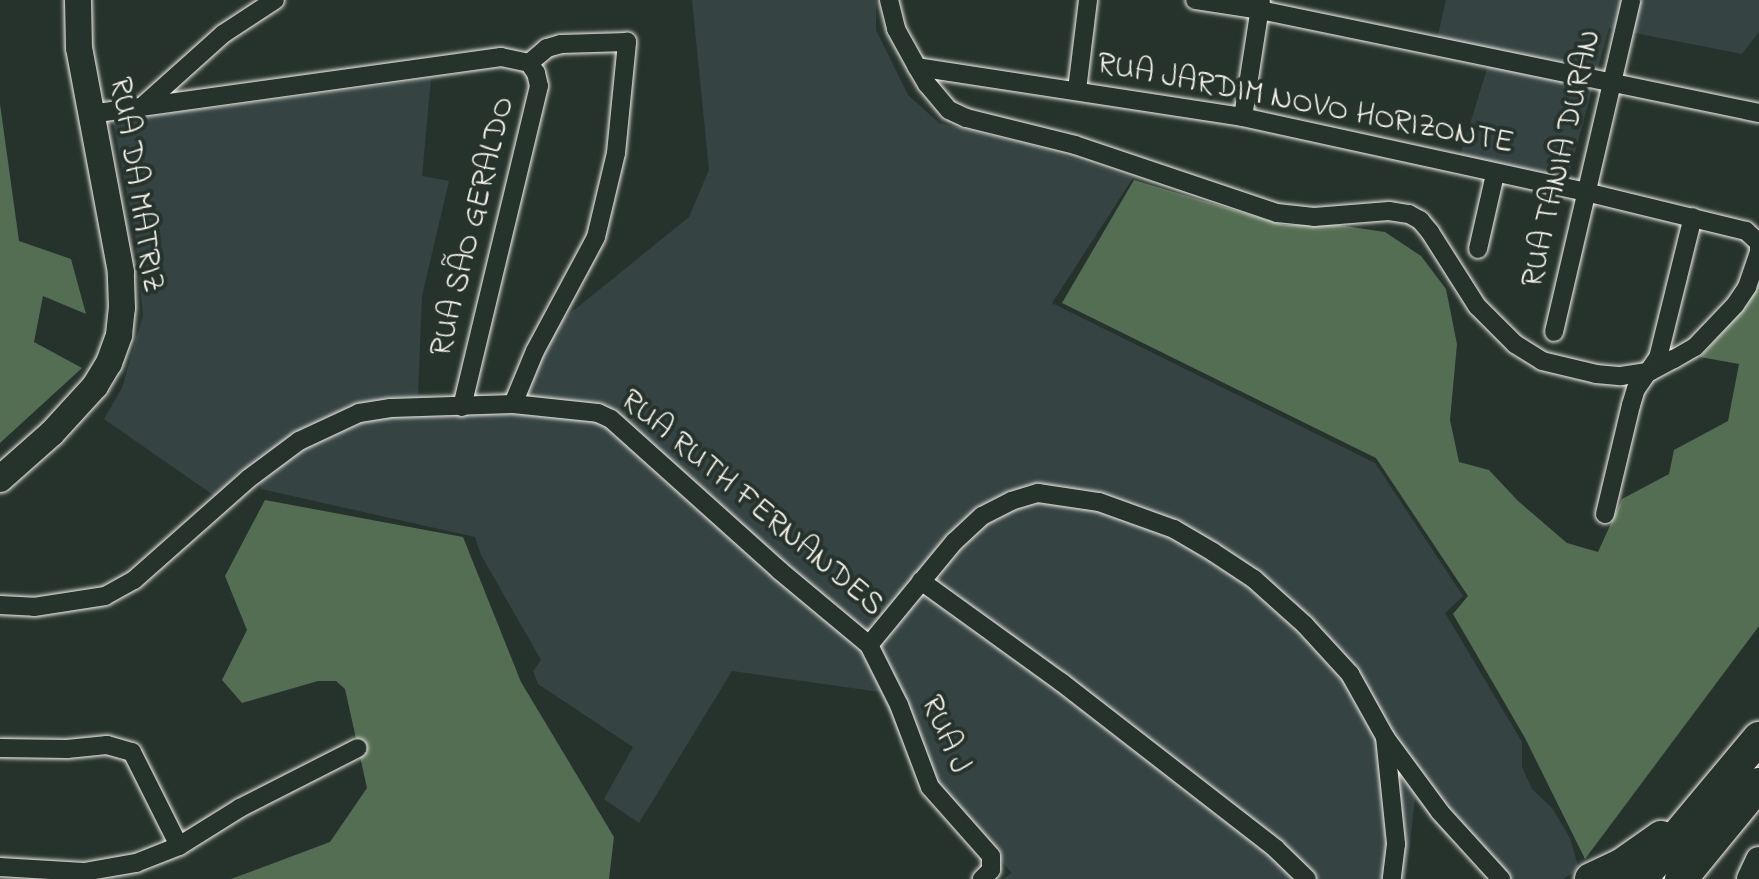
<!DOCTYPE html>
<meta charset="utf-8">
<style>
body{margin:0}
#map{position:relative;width:1759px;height:879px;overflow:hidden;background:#26332d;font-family:"Indie Flower",sans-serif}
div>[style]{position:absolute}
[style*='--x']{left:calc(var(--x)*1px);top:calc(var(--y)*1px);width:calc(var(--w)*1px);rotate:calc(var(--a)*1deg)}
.built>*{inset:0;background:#354343}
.green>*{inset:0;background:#546e54}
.roads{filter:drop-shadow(0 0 2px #f4f1e8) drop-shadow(0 0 2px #f4f1e8)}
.street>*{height:18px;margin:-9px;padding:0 9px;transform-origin:9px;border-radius:9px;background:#26332d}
.secondary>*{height:26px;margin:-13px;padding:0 13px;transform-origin:13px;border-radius:13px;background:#26332d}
.highway>*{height:32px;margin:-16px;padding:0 16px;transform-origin:16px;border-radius:16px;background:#26332d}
span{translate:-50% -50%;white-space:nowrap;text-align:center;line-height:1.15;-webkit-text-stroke:8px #26332d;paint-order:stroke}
.street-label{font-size:32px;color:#f4f1e8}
</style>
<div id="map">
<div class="built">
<div style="clip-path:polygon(692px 0,876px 0,876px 30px,908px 95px,939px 123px,1035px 146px,1133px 178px,1052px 303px,1375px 463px,1463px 596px,1445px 613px,1522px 742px,1522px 767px,1532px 789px,1552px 808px,1570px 838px,1579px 869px,1563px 879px,1512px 879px,1461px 825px,1446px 836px,1415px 798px,1406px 879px,1003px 879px,1012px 873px,949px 803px,918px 742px,908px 754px,880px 692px,732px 671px,639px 823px,604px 799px,633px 747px,538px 684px,533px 671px,541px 660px,481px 555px,475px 537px,261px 489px,258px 469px,251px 465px,238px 473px,216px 497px,104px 419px,122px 388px,143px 315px,135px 234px,113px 121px,431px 79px,422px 176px,449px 181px,422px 296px,418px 394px,442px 398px,520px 396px,557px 324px,689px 217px,709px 170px)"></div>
<div style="clip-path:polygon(1446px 0,1759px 0,1759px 32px,1742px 54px,1609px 28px,1567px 181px,1459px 159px,1492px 53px,1437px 39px)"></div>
</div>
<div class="green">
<div style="clip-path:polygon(0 104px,19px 241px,71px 259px,86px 314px,43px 296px,34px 342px,82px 368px,0 443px)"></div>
<div style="clip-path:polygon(1134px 180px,1284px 225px,1338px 225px,1385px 232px,1421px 256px,1446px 289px,1457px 344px,1450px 420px,1459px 462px,1489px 470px,1518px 501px,1567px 543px,1598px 552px,1622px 499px,1669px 474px,1674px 450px,1728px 421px,1739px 364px,1700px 357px,1746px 307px,1759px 283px,1759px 626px,1585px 859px,1525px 738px,1453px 614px,1468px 596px,1376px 458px,1062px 303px)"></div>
<div style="clip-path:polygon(265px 500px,463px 537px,521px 682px,614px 837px,609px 879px,231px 879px,330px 842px,367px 788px,345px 689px,336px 681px,318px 681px,242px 703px,222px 680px,247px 630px,225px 576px)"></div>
</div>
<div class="roads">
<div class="street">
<div style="--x:889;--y:0;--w:30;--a:76"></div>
<div style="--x:896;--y:29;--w:43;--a:61.1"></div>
<div style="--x:917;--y:67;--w:20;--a:60"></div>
<div style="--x:927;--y:84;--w:34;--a:50"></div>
<div style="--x:949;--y:110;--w:19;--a:25"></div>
<div style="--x:966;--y:118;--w:112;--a:13.9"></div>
<div style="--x:1075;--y:145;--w:213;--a:18.6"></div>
<div style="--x:1277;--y:213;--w:37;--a:6"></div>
<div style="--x:1314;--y:217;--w:75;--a:-4.6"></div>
<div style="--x:1389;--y:211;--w:20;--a:9"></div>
<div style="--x:1409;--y:214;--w:13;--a:29"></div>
<div style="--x:1420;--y:220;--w:16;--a:50"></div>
<div style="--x:1430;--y:232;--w:88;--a:57.6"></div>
<div style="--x:1477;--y:306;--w:54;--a:45"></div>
<div style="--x:1515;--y:344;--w:32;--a:32"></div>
<div style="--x:1542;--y:361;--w:56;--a:13.5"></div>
<div style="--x:1596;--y:374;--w:25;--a:5"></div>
<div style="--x:1621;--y:376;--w:30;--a:-9"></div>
<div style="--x:1651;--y:371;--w:26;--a:-28"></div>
<div style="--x:1674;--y:359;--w:24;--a:-30"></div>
<div style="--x:1695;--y:347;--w:58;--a:-46.4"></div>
<div style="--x:1735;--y:305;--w:22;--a:-56"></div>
<div style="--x:1747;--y:287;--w:37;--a:-71"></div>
<div style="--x:1759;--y:252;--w:9;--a:-90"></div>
<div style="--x:1759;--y:243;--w:18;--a:-137"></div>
<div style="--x:1746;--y:231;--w:165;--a:-166.3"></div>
<div style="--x:1586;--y:192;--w:351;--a:-167.7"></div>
<div style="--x:1243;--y:117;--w:330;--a:-171.3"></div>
<div style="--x:1195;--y:0;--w:66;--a:8.7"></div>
<div style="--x:1260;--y:10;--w:510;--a:11.66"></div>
<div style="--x:1077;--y:90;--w:91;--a:-83"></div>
<div style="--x:145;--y:104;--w:105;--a:-41.9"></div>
<div style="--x:223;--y:34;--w:62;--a:-33.2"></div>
<div style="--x:90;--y:114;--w:415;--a:-7.9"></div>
<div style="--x:501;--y:57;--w:29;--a:12"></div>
<div style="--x:529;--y:63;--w:12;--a:55"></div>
<div style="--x:536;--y:73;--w:13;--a:77"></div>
<div style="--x:539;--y:86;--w:330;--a:103.5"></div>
<div style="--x:1243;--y:117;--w:117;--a:-81.2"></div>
<div style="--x:1478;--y:249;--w:77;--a:-77.2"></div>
<div style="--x:1554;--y:332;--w:341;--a:-76.9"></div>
<div style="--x:513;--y:404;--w:57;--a:-67.5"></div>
<div style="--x:535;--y:351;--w:129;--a:-61.8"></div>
<div style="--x:596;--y:237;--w:86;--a:-76.6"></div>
<div style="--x:616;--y:153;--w:112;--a:-84.3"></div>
<div style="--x:627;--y:42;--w:66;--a:178.3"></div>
<div style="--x:561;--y:44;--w:15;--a:164"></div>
<div style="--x:547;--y:48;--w:23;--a:140"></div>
<div style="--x:1605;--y:514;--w:112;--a:-76.6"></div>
<div style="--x:1631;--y:405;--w:17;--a:-73"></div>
<div style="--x:1636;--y:389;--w:38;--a:-55"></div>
<div style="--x:1658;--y:358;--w:145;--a:-76.1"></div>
<div style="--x:921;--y:581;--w:173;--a:35.8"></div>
<div style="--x:1061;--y:682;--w:272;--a:37.8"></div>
<div style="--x:1276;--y:849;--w:43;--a:44.1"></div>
<div style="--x:0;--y:605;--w:34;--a:3"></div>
<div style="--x:34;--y:607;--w:72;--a:-8.8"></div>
<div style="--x:105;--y:596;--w:33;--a:-29"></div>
<div style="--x:134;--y:580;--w:152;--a:-41.5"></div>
<div style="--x:248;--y:479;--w:64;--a:-36.7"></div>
<div style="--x:299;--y:441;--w:66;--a:-25"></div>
<div style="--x:359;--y:413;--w:32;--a:-9"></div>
<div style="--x:391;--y:408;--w:122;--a:-1.9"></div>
<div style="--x:513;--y:404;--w:85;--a:6"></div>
<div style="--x:598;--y:413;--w:14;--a:25"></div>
<div style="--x:611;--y:419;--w:226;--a:41.9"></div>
<div style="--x:779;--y:570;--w:117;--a:39.8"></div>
<div style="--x:869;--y:645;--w:134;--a:-50.5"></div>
<div style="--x:954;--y:542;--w:38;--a:-43"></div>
<div style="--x:982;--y:516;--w:33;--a:-27"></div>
<div style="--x:1011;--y:501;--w:28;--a:-17"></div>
<div style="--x:1038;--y:493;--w:62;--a:8.4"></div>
<div style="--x:1099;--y:502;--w:80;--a:19.8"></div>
<div style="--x:1174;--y:529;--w:45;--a:30.5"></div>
<div style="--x:1213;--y:552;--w:49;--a:33.4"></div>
<div style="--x:1254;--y:579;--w:69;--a:42"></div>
<div style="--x:1305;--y:625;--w:67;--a:47.4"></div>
<div style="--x:1350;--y:674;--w:72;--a:60.9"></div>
<div style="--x:1385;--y:737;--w:93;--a:53.7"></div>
<div style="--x:1440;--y:812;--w:91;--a:47.7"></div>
<div style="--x:869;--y:645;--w:67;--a:63.4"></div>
<div style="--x:899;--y:705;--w:88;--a:69.3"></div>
<div style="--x:930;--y:787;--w:92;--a:48.5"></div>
<div style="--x:991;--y:856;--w:14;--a:90"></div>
<div style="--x:991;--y:870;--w:13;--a:135"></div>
<div style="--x:1385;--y:737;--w:108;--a:84.1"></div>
<div style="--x:1396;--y:844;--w:35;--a:97"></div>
<div style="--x:0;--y:748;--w:67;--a:0.9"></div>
<div style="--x:67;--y:749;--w:40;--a:-5.7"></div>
<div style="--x:107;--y:745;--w:26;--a:16"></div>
<div style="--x:132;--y:752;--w:105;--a:63.4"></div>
<div style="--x:0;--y:867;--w:84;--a:3.4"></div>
<div style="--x:84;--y:872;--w:53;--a:-9.8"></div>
<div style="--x:136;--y:863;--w:46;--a:-21.6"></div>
<div style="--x:179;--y:846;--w:72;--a:-31.9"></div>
<div style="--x:240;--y:808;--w:132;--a:-27"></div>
</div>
<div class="secondary">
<div style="--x:0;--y:479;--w:69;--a:-41.5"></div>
<div style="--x:52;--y:433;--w:64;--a:-47.5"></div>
<div style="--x:95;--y:386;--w:27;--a:-59"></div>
<div style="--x:109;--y:363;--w:30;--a:-70"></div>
<div style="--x:119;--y:335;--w:27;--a:-84"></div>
<div style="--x:122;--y:308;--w:36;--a:-92"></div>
<div style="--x:121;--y:272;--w:228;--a:-100.6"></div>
<div style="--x:79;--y:48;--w:48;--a:-91.2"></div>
<div style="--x:1750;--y:879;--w:21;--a:-65"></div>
</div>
<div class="highway">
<div style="--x:1591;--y:879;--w:33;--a:-25"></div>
<div style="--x:1621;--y:865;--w:49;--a:-35"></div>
<div style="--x:1641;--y:879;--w:184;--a:-50.1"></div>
<div style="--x:1681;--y:879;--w:123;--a:-50.6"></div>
</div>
</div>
<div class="street-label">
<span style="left:1305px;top:105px;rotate:11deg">RUA JARDIM NOVO HORIZONTE</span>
<span style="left:1563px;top:159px;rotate:-77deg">RUA TANIA DURAN</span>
<span style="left:135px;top:185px;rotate:81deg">RUA DA MATRIZ</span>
<span style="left:474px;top:227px;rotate:-76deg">RUA SÃO GERALDO</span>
<span style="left:751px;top:504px;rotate:40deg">RUA RUTH FERNANDES</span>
<span style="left:944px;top:735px;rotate:67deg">RUA J</span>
</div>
</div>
